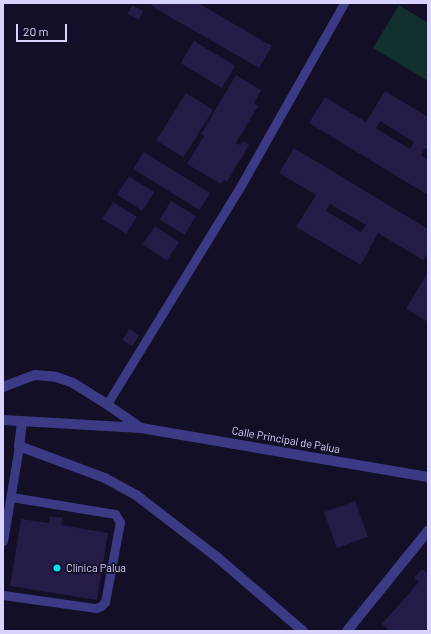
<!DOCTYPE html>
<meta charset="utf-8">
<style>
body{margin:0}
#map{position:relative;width:431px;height:634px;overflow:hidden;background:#130f26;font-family:Barlow,sans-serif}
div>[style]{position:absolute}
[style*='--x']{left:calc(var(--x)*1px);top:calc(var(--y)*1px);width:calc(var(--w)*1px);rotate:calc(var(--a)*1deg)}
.green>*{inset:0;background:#12302f}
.building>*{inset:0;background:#241b47;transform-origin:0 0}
.service>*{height:9px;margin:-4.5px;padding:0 4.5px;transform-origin:4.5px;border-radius:4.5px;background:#3d3a85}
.minor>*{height:10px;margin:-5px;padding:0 5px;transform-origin:5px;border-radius:5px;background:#3d3a85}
.dots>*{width:11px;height:11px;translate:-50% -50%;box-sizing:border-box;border:2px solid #130f26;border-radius:50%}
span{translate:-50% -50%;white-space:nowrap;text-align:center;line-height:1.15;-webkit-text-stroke:3.5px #130f26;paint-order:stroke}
.street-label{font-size:11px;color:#d9d4ff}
.poi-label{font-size:11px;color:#d9d4ff}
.left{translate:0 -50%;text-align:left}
.frame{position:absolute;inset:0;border:4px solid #d9d4ff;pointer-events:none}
.scale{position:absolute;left:16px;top:24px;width:51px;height:18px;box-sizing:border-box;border:2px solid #d9d4ff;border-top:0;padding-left:5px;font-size:12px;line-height:14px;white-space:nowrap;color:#d9d4ff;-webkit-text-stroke:3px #130f26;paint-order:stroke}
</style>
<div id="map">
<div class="green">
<div style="clip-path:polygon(399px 5px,428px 23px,428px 81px,373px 48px)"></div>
</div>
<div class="building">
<div style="clip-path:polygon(153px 3px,198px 3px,272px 46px,259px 68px,151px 6px)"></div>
<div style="left:132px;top:5px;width:13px;height:10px;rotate:29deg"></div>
<div style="left:194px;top:41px;width:48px;height:26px;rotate:31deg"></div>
<div style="clip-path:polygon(236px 75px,261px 90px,254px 103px,258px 106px,236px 143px,240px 145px,243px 141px,249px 145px,227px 182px,224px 180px,221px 184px,187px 164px,204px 136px,201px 134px)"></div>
<div style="clip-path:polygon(evenodd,385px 91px,428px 117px,428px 150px,425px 148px,421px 155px,428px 160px,428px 195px,309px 123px,325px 97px,366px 122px,385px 91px,380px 121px,414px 142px,410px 149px,376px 128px,380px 121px)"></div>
<div style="left:186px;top:93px;width:32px;height:56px;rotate:32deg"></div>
<div style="clip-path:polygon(evenodd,294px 148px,428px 229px,428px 252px,423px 260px,378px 233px,361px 265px,296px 227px,316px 195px,279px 173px,294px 148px,330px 204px,366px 225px,361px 232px,326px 211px,330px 204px)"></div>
<div style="left:144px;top:152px;width:78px;height:20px;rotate:32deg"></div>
<div style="left:129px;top:176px;width:30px;height:22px;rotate:33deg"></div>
<div style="left:171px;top:201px;width:29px;height:22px;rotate:31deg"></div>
<div style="left:113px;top:202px;width:28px;height:20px;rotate:32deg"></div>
<div style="left:155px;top:226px;width:29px;height:22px;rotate:34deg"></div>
<div style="clip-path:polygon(428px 272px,428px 322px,406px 309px)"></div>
<div style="left:129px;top:329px;width:12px;height:13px;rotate:31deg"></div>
<div style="left:355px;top:501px;width:38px;height:33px;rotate:70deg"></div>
<div style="clip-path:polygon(50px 516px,63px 518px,61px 525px,108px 533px,97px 600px,10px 586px,21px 519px,49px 523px)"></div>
<div style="clip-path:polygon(422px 569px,428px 574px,428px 631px,390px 631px,382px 624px,419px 582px,414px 578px)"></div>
</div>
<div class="service">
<div style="--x:107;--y:404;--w:255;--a:-58.5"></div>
<div style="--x:240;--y:187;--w:211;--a:-60.5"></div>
<div style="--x:3;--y:541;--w:96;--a:-80.4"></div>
<div style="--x:3;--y:595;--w:94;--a:8"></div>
<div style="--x:96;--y:608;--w:5;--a:-22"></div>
<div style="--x:101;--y:606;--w:6;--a:-45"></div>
<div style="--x:105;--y:602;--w:81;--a:-79.4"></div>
<div style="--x:120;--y:522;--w:9;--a:-122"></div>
<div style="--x:115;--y:514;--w:105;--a:-170.7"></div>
</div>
<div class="minor">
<div style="--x:3;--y:387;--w:34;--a:-21"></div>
<div style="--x:35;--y:375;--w:21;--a:5"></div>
<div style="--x:56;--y:377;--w:18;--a:19"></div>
<div style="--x:73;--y:383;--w:34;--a:32"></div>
<div style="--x:102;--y:401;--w:47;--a:34.7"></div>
<div style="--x:3;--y:420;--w:138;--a:3.3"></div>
<div style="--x:141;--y:428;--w:291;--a:9.7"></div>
<div style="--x:22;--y:422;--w:24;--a:97"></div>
<div style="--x:19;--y:446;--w:92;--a:20.4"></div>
<div style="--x:105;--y:478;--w:35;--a:29"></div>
<div style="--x:136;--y:495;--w:103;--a:37.5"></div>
<div style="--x:218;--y:558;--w:112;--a:40.7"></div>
<div style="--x:347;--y:631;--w:129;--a:-51"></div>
</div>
<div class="dots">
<div style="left:57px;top:568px;background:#00e5ff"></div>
</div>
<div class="street-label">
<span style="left:286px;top:440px;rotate:10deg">Calle Principal de Palua</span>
</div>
<div class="poi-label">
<span class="left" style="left:66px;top:568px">Clínica Palua</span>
</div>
<div class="frame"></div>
<div class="scale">20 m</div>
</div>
